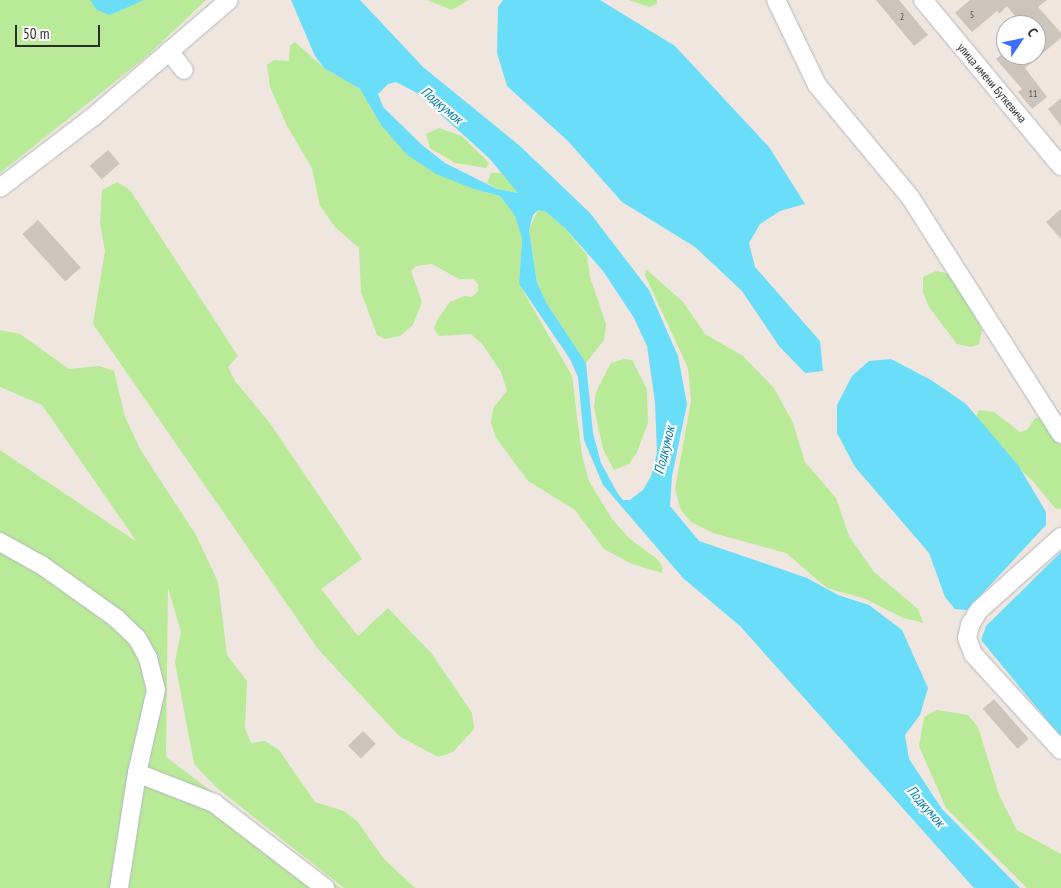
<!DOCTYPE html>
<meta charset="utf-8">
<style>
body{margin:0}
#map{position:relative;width:1061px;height:888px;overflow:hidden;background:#efe7df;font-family:"PT Sans Narrow",sans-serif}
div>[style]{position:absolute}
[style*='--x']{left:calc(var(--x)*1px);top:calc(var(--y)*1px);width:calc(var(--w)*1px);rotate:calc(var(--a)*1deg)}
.green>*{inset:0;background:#b9ea97}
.water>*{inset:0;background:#6addf9}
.building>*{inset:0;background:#cbc5bd;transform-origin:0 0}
.roads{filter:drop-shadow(0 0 1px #b3b6c1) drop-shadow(0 0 1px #b3b6c1)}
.minor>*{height:18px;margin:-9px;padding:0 9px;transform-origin:9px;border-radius:9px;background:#fff}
span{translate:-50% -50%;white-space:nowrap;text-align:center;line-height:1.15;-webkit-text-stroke:4px #fff;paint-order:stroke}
.number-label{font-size:10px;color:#545351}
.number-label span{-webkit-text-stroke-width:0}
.street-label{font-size:12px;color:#2d2d2d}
.water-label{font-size:14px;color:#027dac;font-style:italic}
.north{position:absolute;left:996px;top:15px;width:50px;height:50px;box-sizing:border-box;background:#fff;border:1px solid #ababab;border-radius:50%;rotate:56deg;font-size:14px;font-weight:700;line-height:20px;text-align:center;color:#2d2d2d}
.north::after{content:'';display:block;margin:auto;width:18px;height:22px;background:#3c6eff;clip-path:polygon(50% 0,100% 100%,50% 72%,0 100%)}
.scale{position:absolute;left:15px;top:25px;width:85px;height:22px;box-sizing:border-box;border:2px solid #2d2d2d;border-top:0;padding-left:6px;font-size:15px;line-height:18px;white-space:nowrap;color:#2d2d2d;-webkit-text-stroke:4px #fff;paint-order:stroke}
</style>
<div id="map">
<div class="green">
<div style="clip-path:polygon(0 0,206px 0,146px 57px,0 173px)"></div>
<div style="clip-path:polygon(427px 0,469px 0,452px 10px)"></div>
<div style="clip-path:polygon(629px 0,657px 0,657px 4px,649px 7px)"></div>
<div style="clip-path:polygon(295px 42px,324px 68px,360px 89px,381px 125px,474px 189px,500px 196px,515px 216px,522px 239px,519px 284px,572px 376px,582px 456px,589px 481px,612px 519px,630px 539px,657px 559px,662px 566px,662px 573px,632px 564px,604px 549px,575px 510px,528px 481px,496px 438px,491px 423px,493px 408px,507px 391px,501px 372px,483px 345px,471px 334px,439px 336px,434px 329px,437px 320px,450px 302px,464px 296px,472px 297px,478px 291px,478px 284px,473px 279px,459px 279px,432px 264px,416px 266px,411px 271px,422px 302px,413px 325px,400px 336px,384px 339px,377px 335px,361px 292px,359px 248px,335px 227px,320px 206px,312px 168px,287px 126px,270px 87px,267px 65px,274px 60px,289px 61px,290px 46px)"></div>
<div style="clip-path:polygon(439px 128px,462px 136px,489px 163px,486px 168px,455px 163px,430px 148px,426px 134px)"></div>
<div style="clip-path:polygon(491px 173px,503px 173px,518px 193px,497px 189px,487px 183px)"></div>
<div style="clip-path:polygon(117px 182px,130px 190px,238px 356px,228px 367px,235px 381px,269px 422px,362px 559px,321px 589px,358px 636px,388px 608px,432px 654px,472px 713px,474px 729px,453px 752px,438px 757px,399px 736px,318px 649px,93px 324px,105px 251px,100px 223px,102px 190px)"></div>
<div style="clip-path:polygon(538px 210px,546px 212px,565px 228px,587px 255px,590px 277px,606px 324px,604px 340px,586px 363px,547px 304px,537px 283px,529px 230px)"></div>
<div style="clip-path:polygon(646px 269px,683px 302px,705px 334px,743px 356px,774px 388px,793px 423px,805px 462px,836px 498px,849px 536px,874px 572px,918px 609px,923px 623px,901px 617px,866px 599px,827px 588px,786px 553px,713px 533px,691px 522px,681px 510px,675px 489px,691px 401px,688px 368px,645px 275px)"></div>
<div style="clip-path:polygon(936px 271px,952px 274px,966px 297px,982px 330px,979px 344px,971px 347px,957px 344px,929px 307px,923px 292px,923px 277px)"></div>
<div style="clip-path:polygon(0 330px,20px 334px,69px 369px,99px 366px,114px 371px,125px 417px,140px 449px,196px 535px,218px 582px,227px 655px,247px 681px,245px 728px,251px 743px,265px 741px,279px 750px,315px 802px,344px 811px,357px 821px,384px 859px,415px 888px,344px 888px,217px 788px,194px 764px,175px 662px,181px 632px,168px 588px,166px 757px,340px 888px,0 888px,0 450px,137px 542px,42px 405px,0 387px)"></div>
<div style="clip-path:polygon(624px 359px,632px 360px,647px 389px,648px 423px,637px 452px,629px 464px,614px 470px,603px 449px,594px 408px,596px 392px,611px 363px)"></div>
<div style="clip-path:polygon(979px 410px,994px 412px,1020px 432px,1027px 430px,1035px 418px,1043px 418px,1061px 440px,1061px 509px,1055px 508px,1031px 479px,1007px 458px,976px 416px)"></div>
<div style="clip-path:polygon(937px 710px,968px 715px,978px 727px,999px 795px,1017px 830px,1061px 854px,1061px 888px,1027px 888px,946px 808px,919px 746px,924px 717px)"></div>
</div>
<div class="water">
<div style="clip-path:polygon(90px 0,144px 0,110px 15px,97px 10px)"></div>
<div style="clip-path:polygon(evenodd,291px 0,360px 0,423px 67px,520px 146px,590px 213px,649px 290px,678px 356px,687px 404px,672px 476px,670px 506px,699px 541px,807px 578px,838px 595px,869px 605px,902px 630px,928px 688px,920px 715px,905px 735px,909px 759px,942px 809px,1020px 888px,974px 888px,740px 626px,683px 578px,603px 485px,584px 440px,578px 377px,570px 359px,519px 284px,522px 239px,515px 216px,500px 196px,474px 189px,436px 174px,407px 155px,381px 125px,360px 89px,324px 68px,315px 56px,291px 0,396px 82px,417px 93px,489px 158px,518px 193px,497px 189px,445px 163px,422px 145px,383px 107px,378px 94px,388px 84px,396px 82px,291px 0,538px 210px,546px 212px,565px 228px,603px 271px,634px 318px,647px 346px,655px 402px,657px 453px,651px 476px,643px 490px,630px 500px,623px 500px,618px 494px,601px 463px,593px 433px,586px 363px,547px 304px,537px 283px,529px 230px,533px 215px,538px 210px)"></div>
<div style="clip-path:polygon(503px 0,600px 0,675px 46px,769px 147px,805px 204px,780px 211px,760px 224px,749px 243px,755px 267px,820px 341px,823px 371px,805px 373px,779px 346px,742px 291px,695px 247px,622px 202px,568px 141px,507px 86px,497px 53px,498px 7px)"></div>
<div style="clip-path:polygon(891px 359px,931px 380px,966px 404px,1018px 465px,1046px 512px,1046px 525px,967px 610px,955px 609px,945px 597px,929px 553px,855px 467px,837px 433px,837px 405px,852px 376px,869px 361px)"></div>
<div style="clip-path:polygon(1061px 552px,1061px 737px,981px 640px,986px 626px)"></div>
</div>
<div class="building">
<div style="clip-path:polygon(876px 0,899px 0,928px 35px,914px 46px)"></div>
<div style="clip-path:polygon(970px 0,1047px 0,1038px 7px,1061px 33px,1061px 38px,1025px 68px,1047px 97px,1032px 109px,1018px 92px,1022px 89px,996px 59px,1001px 55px,1036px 55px,1036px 25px,1022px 25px,1007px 6px,999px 14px,997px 11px,972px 32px,955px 13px)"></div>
<div style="clip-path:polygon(1061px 98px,1061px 126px,1048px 109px)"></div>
<div style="left:108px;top:150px;width:18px;height:24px;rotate:49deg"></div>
<div style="clip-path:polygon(1061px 209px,1061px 239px,1046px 222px)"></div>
<div style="left:38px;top:220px;width:64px;height:21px;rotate:48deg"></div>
<div style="left:994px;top:699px;width:53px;height:15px;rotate:49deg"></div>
<div style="left:363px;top:731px;width:18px;height:21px;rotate:45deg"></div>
</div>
<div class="roads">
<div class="minor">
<div style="--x:776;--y:0;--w:94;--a:64.2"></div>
<div style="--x:817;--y:85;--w:146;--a:50.3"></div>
<div style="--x:910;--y:197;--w:281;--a:57.5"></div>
<div style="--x:923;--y:0;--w:216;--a:50.3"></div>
<div style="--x:169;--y:51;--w:24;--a:52"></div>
<div style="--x:0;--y:188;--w:117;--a:-37.4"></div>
<div style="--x:93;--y:117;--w:179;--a:-40.7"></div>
<div style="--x:1061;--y:537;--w:110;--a:138.3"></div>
<div style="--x:979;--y:610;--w:17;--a:121"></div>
<div style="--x:970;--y:625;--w:13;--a:103"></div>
<div style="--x:967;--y:638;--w:17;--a:69"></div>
<div style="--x:973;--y:654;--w:130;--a:47.5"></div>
<div style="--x:0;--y:542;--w:49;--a:29.2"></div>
<div style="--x:43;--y:566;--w:90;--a:35.5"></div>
<div style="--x:116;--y:618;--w:29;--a:44"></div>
<div style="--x:137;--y:638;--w:23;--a:61"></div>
<div style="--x:148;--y:658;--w:33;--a:76"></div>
<div style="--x:156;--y:690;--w:85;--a:102.9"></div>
<div style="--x:137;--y:773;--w:116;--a:98.9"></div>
<div style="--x:137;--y:773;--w:83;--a:21.3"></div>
<div style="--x:214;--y:803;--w:140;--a:37.4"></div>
</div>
</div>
<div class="number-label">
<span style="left:972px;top:15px">5</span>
<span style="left:902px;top:17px">2</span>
<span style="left:1033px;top:94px">11</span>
</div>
<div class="street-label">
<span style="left:992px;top:83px;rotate:50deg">улица имени Буткевича</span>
</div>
<div class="water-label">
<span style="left:442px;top:105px;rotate:40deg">Подкумок</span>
<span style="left:664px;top:450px;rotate:-76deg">Подкумок</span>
<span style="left:926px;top:806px;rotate:49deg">Подкумок</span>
</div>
<div class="north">С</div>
<div class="scale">50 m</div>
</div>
